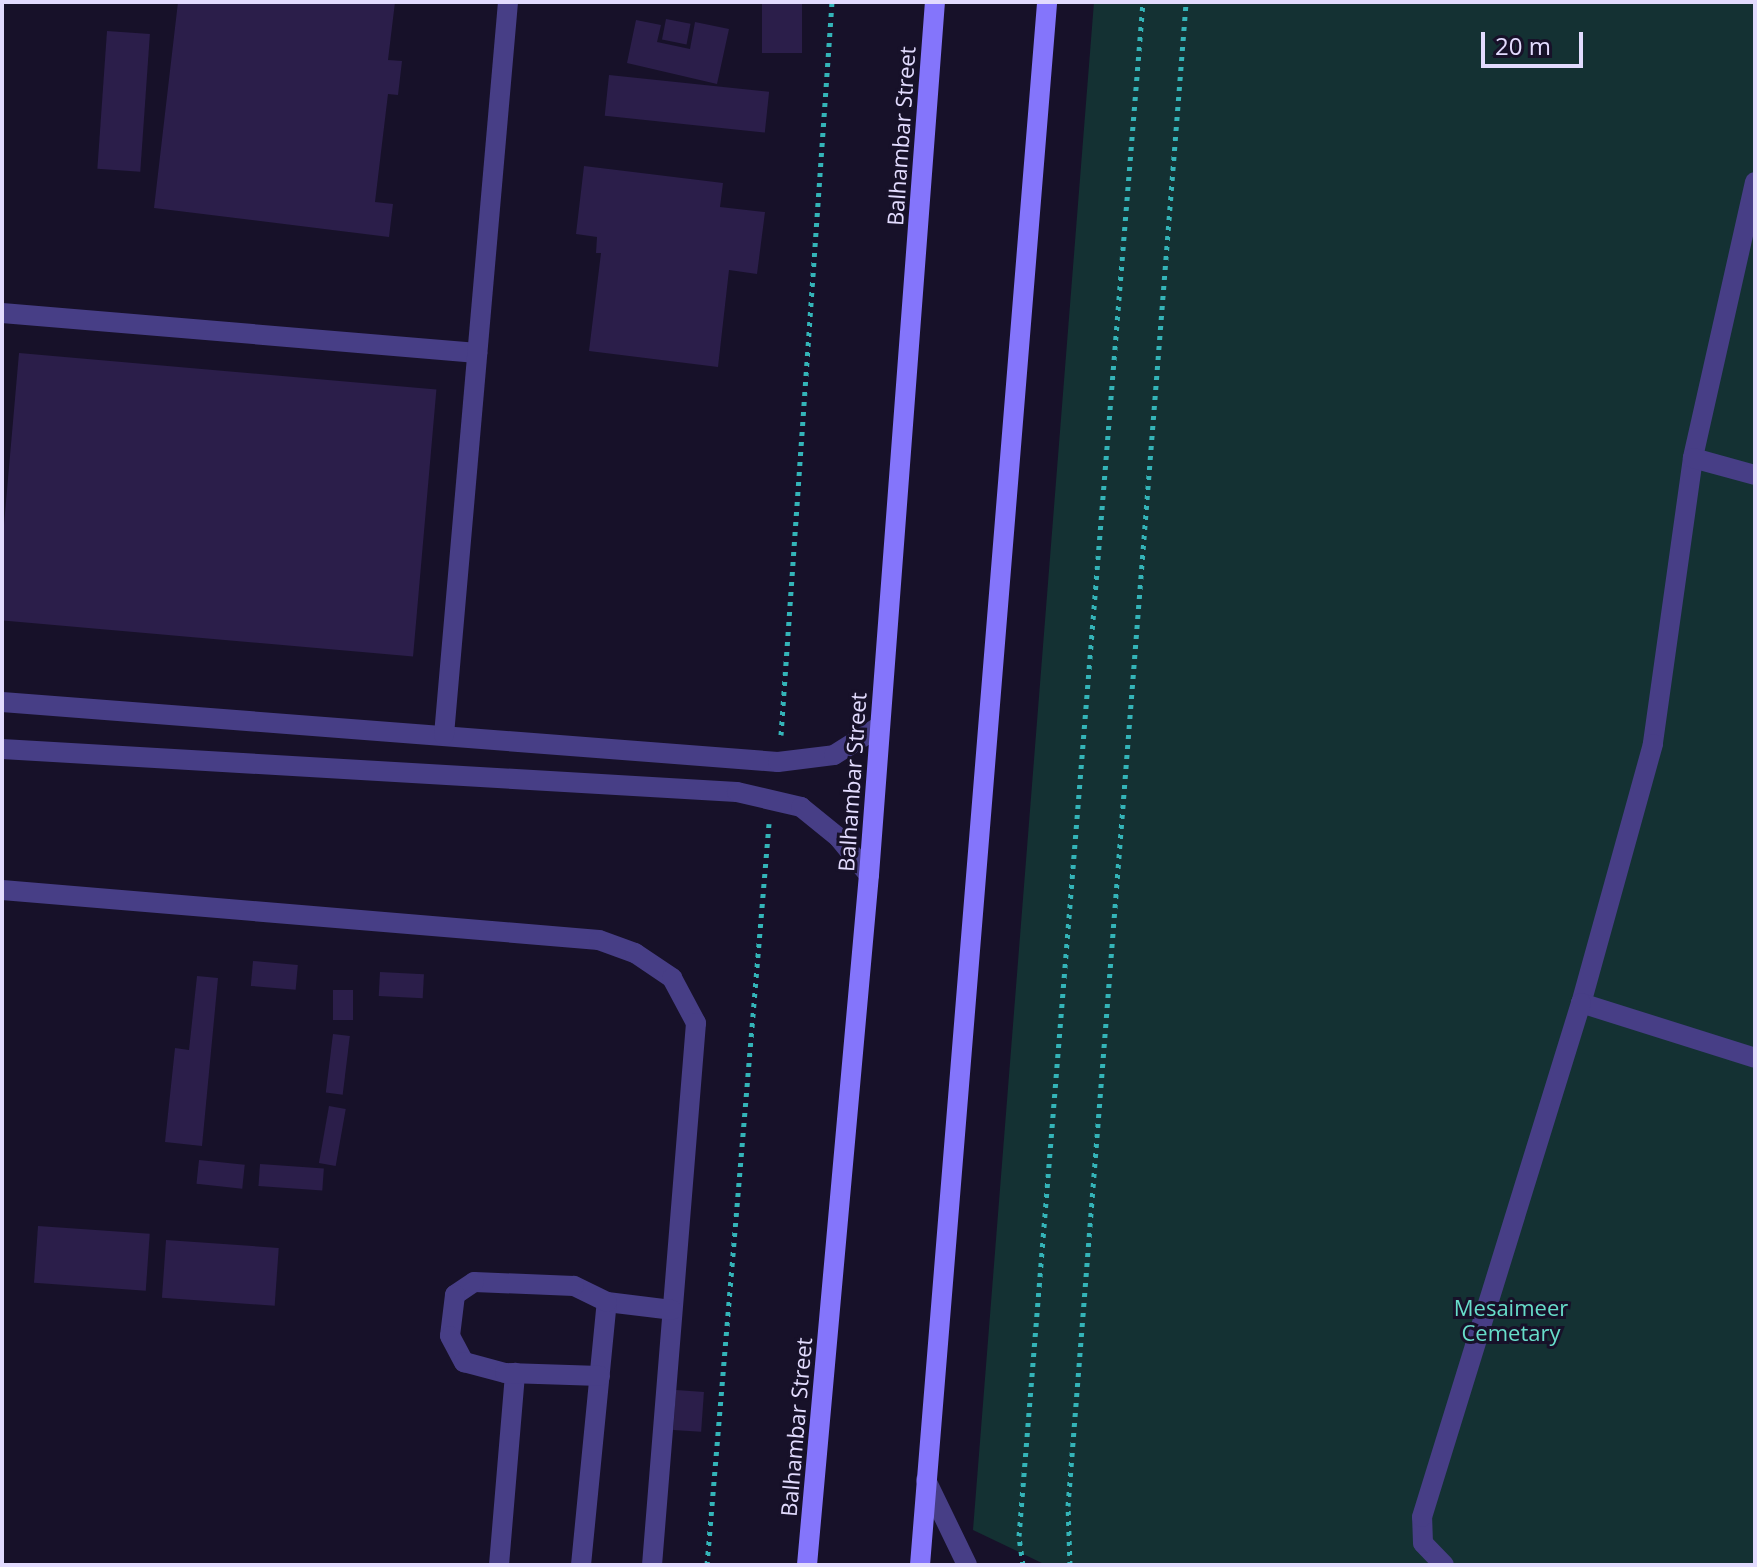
<!DOCTYPE html>
<style>
body{margin:0}
#map{position:relative;width:1757px;height:1567px;overflow:hidden;background:#171129;font-family:"Open Sans",sans-serif}
div>[style]{position:absolute}
[style*='--x']{left:calc(var(--x)*1px);top:calc(var(--y)*1px);width:calc(var(--w)*1px);rotate:calc(var(--a)*1deg)}
.green>*{inset:0;background:#143133}
.building>*{inset:0;background:#2b1e4a;transform-origin:0 0}
.path>*{height:5px;margin-top:-2.5px;transform-origin:0;background:repeating-linear-gradient(90deg,#34b4b8 0 4px,transparent 0 10px)}
.lane>*{height:20px;margin:-10px;padding:0 10px;transform-origin:10px;border-radius:10px;background:#473e86}
.street>*{height:20px;margin:-10px;padding:0 10px;transform-origin:10px;border-radius:10px;background:#473e86}
.secondary>*{height:20px;margin:-10px;padding:0 10px;transform-origin:10px;border-radius:10px;background:#8475fb}
span{translate:-50% -50%;white-space:nowrap;text-align:center;line-height:1.15;-webkit-text-stroke:6px #171129;paint-order:stroke}
.street-label{font-size:22px;color:#e2dbfe}
.park-label{font-size:22px;color:#67ddca}
.frame{position:absolute;inset:0;border:4px solid #e2dbfe;pointer-events:none}
.scale{position:absolute;left:1481px;top:32px;width:102px;height:36px;box-sizing:border-box;border:4px solid #e2dbfe;border-top:0;padding-left:10px;font-size:24px;line-height:28px;white-space:nowrap;color:#e2dbfe;-webkit-text-stroke:6px #171129;paint-order:stroke}
</style>
<div id="map">
<div class="green">
<div style="clip-path:polygon(1094px 2px,1755px 2px,1755px 1565px,1046px 1565px,973px 1530px)"></div>
</div>
<div class="building">
<div style="clip-path:polygon(178px 2px,395px 2px,388px 60px,402px 61px,398px 95px,388px 94px,375px 202px,393px 204px,389px 237px,154px 208px)"></div>
<div style="left:762px;top:2px;width:40px;height:51px"></div>
<div style="left:666px;top:19px;width:25px;height:21px;rotate:11deg"></div>
<div style="clip-path:polygon(636px 20px,661px 25px,657px 42px,690px 49px,695px 22px,729px 29px,717px 84px,627px 63px)"></div>
<div style="left:107px;top:31px;width:43px;height:138px;rotate:4deg"></div>
<div style="left:609px;top:75px;width:161px;height:41px;rotate:6deg"></div>
<div style="clip-path:polygon(584px 166px,723px 183px,720px 207px,765px 212px,757px 274px,729px 270px,718px 367px,589px 351px,601px 253px,596px 253px,597px 237px,576px 234px)"></div>
<div style="left:19px;top:353px;width:419px;height:268px;rotate:5deg"></div>
<div style="left:253px;top:961px;width:45px;height:25px;rotate:5deg"></div>
<div style="left:380px;top:972px;width:44px;height:24px;rotate:3deg"></div>
<div style="clip-path:polygon(197px 976px,218px 978px,202px 1146px,165px 1142px,175px 1048px,189px 1050px)"></div>
<div style="left:333px;top:990px;width:20px;height:30px"></div>
<div style="left:333px;top:1034px;width:17px;height:59px;rotate:7deg"></div>
<div style="left:329px;top:1106px;width:17px;height:58px;rotate:10deg"></div>
<div style="left:199px;top:1160px;width:46px;height:24px;rotate:6deg"></div>
<div style="left:260px;top:1164px;width:64px;height:22px;rotate:4deg"></div>
<div style="left:38px;top:1226px;width:112px;height:57px;rotate:4deg"></div>
<div style="left:166px;top:1240px;width:113px;height:58px;rotate:4deg"></div>
<div style="left:676px;top:1390px;width:28px;height:40px;rotate:4deg"></div>
</div>
<div class="path">
<div style="--x:781;--y:735;--w:735;--a:-86.02"></div>
<div style="--x:707;--y:1565;--w:744;--a:-85.22"></div>
<div style="--x:1023;--y:1565;--w:29;--a:-98"></div>
<div style="--x:1019;--y:1536;--w:1539;--a:-85.38"></div>
<div style="--x:1070;--y:1565;--w:59;--a:-91.9"></div>
<div style="--x:1068;--y:1506;--w:1509;--a:-85.51"></div>
</div>
<div class="lane">
<div style="--x:1755;--y:182;--w:283;--a:102.7"></div>
<div style="--x:1693;--y:458;--w:289;--a:98"></div>
<div style="--x:1653;--y:744;--w:269;--a:105.5"></div>
<div style="--x:1581;--y:1003;--w:182;--a:17.5"></div>
<div style="--x:2;--y:313;--w:477;--a:4.8"></div>
<div style="--x:1693;--y:458;--w:64;--a:15.3"></div>
<div style="--x:2;--y:702;--w:778;--a:4.42"></div>
<div style="--x:778;--y:762;--w:56;--a:-7.1"></div>
<div style="--x:834;--y:755;--w:54;--a:-32.2"></div>
<div style="--x:444;--y:735;--w:736;--a:-85.01"></div>
<div style="--x:2;--y:749;--w:736;--a:3.35"></div>
<div style="--x:737;--y:792;--w:66;--a:13.2"></div>
<div style="--x:801;--y:807;--w:48;--a:39"></div>
<div style="--x:838;--y:837;--w:49;--a:50.8"></div>
<div style="--x:2;--y:890;--w:599;--a:4.79"></div>
<div style="--x:599;--y:940;--w:38;--a:20"></div>
<div style="--x:635;--y:953;--w:45;--a:34"></div>
<div style="--x:672;--y:978;--w:51;--a:61.9"></div>
<div style="--x:696;--y:1023;--w:544;--a:94.64"></div>
<div style="--x:607;--y:1302;--w:65;--a:7"></div>
<div style="--x:499;--y:1565;--w:193;--a:-85.2"></div>
<div style="--x:581;--y:1565;--w:264;--a:-84.4"></div>
<div style="--x:607;--y:1302;--w:37;--a:-154"></div>
<div style="--x:574;--y:1286;--w:100;--a:-177.7"></div>
<div style="--x:474;--y:1282;--w:23;--a:146"></div>
<div style="--x:455;--y:1295;--w:41;--a:97"></div>
<div style="--x:450;--y:1336;--w:30;--a:62"></div>
<div style="--x:464;--y:1362;--w:42;--a:15"></div>
<div style="--x:505;--y:1373;--w:95;--a:1.8"></div>
<div style="--x:1444;--y:1565;--w:30;--a:-134"></div>
<div style="--x:1423;--y:1543;--w:26;--a:-92"></div>
<div style="--x:1422;--y:1517;--w:538;--a:-72.81"></div>
</div>
<div class="street">
<div style="--x:926;--y:1480;--w:94;--a:64.2"></div>
</div>
<div class="secondary">
<div style="--x:807;--y:1565;--w:693;--a:-84.87"></div>
<div style="--x:869;--y:875;--w:875;--a:-85.68"></div>
<div style="--x:920;--y:1565;--w:1568;--a:-85.35"></div>
</div>
<div class="street-label">
<span style="left:901px;top:136px;rotate:-86deg">Balhambar Street</span>
<span style="left:852px;top:782px;rotate:-86deg">Balhambar Street</span>
<span style="left:796px;top:1427px;rotate:-85deg">Balhambar Street</span>
</div>
<div class="park-label">
<span style="left:1511px;top:1320px">Mesaimeer<br>Cemetary</span>
</div>
<div class="frame"></div>
<div class="scale">20 m</div>
</div>
